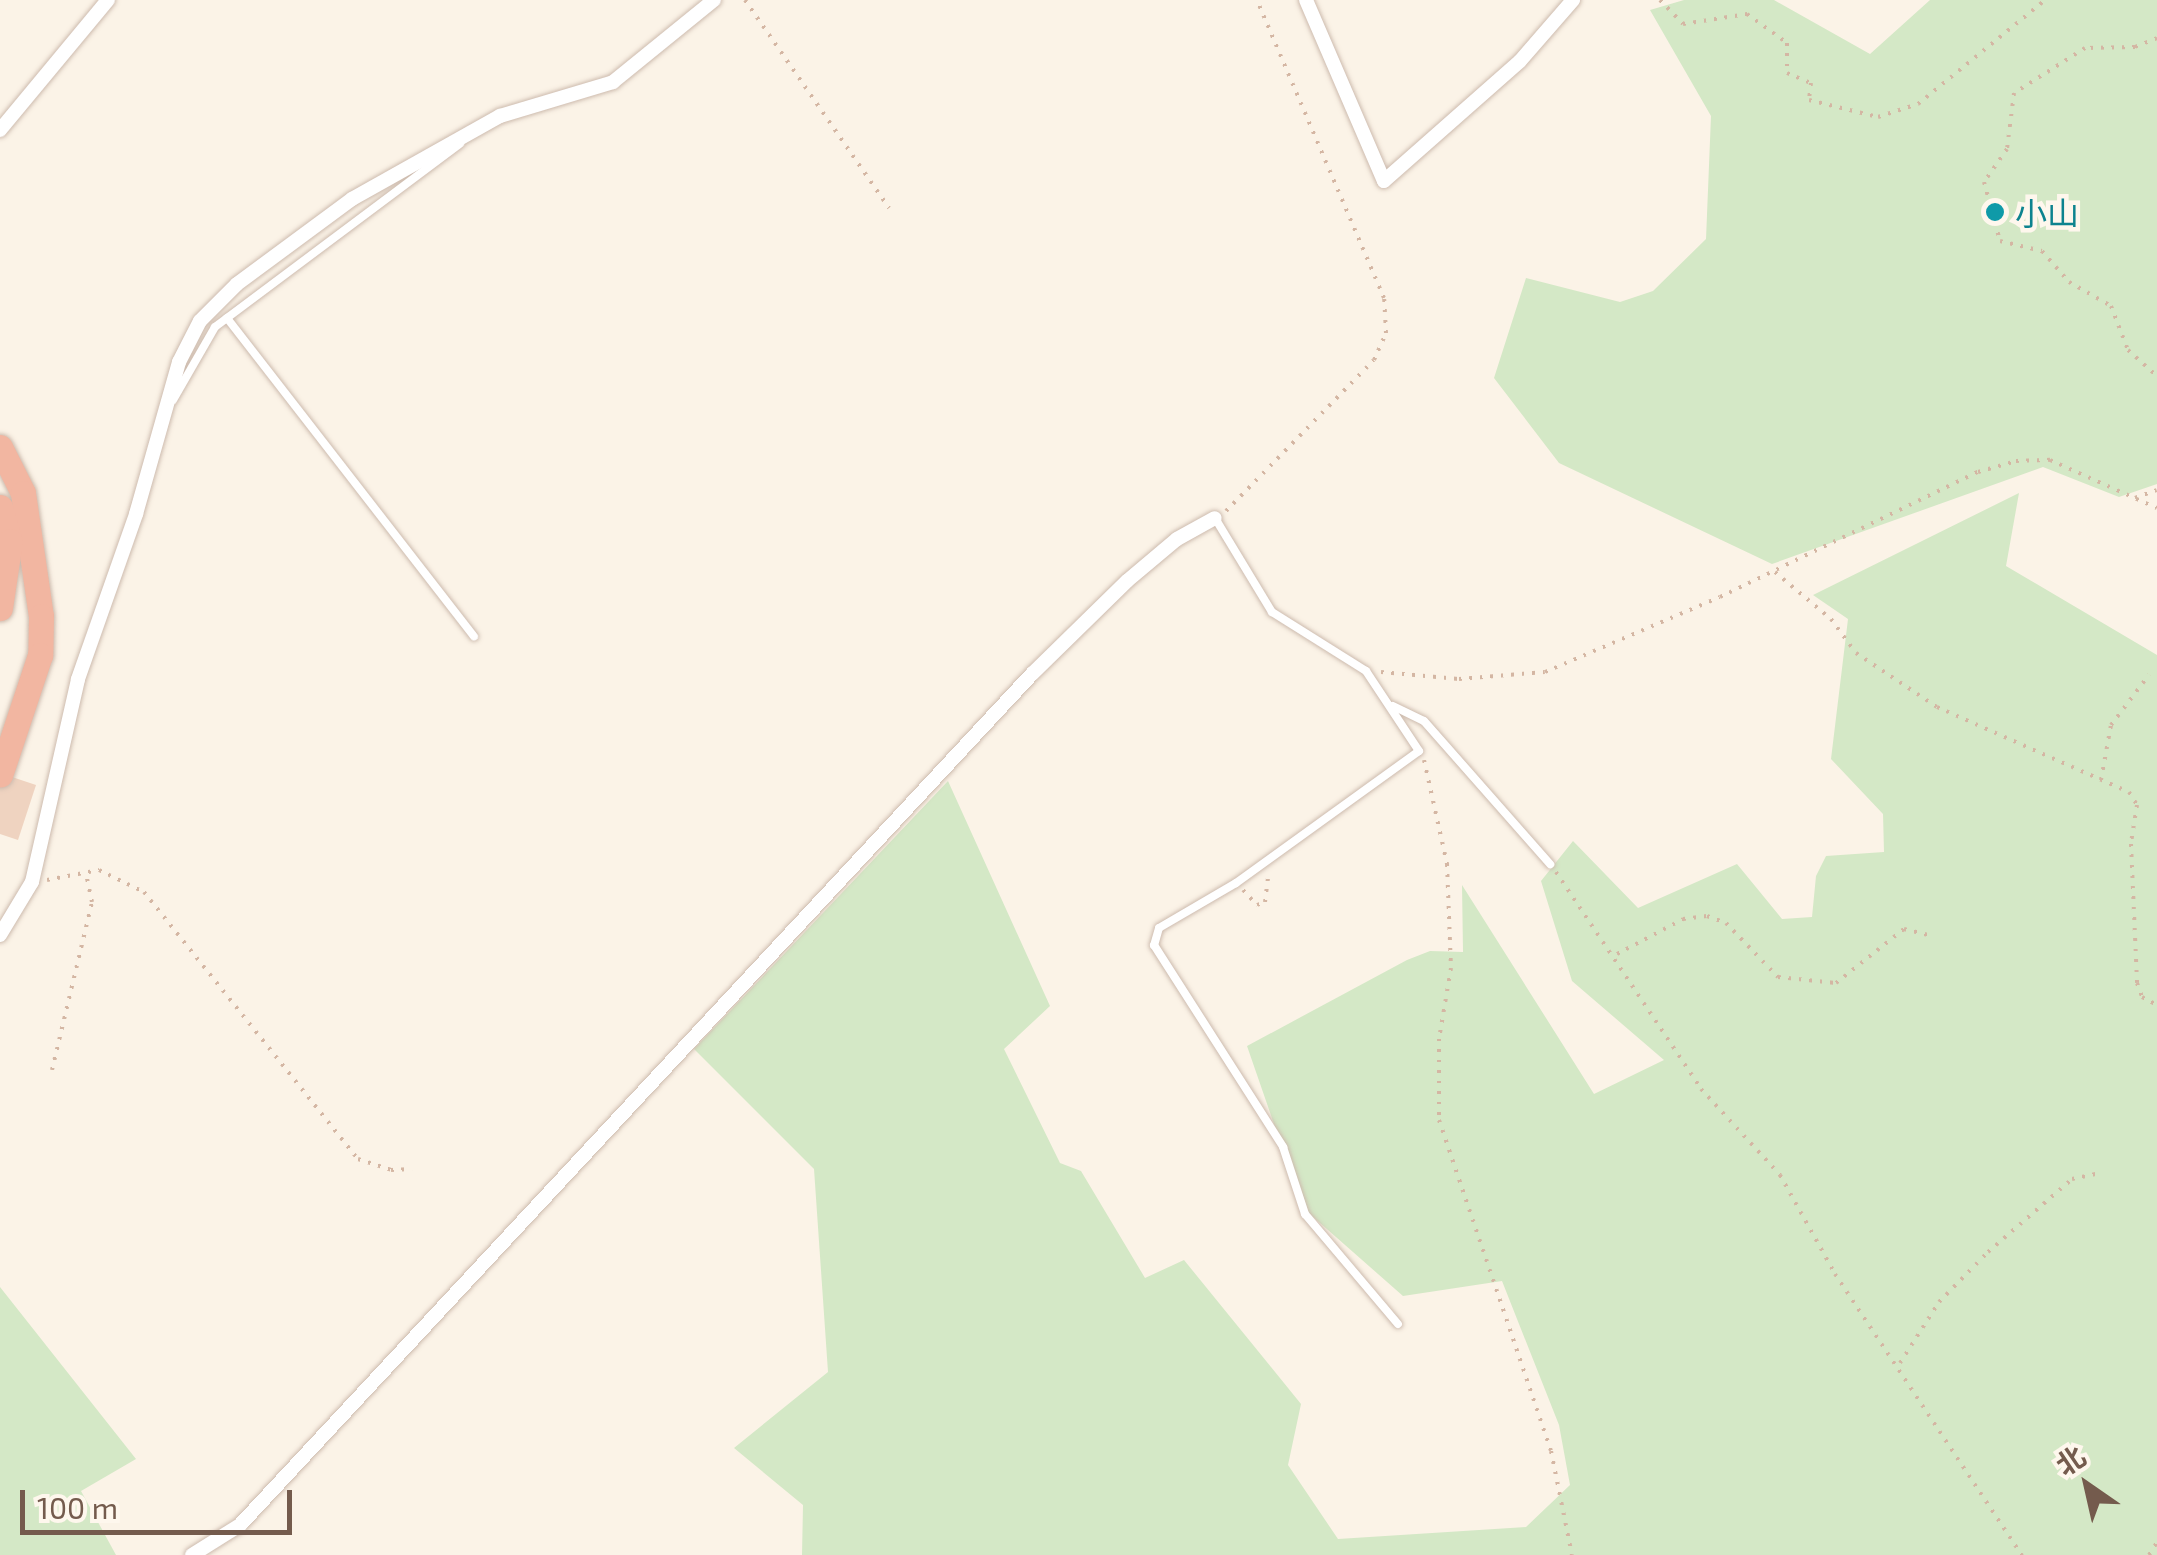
<!DOCTYPE html>
<meta charset="utf-8">
<style>
body{margin:0}
#map{position:relative;width:2157px;height:1555px;overflow:hidden;background:#fbf3e7;font-family:"Exo 2","Noto Sans SC",sans-serif}
div>[style]{position:absolute}
[style*='--x']{left:calc(var(--x)*1px);top:calc(var(--y)*1px);width:calc(var(--w)*1px);rotate:calc(var(--a)*1deg)}
.green>*{inset:0;background:#d4e8c6}
.building>*{inset:0;background:#efd3c0}
.path>*{height:4px;margin-top:-2px;transform-origin:0;background:repeating-linear-gradient(90deg,#d4b6a3 0 2.5px,transparent 0 10.5px)}
.roads{filter:drop-shadow(0 0 2px #cdbbae) drop-shadow(0 0 2px #cdbbae)}
.lane>*{height:8px;margin:-4px;padding:0 4px;transform-origin:4px;border-radius:4px;background:#fff}
.street>*{height:14px;margin:-7px;padding:0 7px;transform-origin:7px;border-radius:7px;background:#fff}
.highway>*{height:25px;margin:-12.5px;padding:0 12.5px;transform-origin:12.5px;border-radius:12.5px;background:#f2b6a1}
.dots>*{width:28px;height:28px;translate:-50% -50%;box-sizing:border-box;border:5px solid #fef7ed;border-radius:50%}
span{translate:-50% -50%;white-space:nowrap;text-align:center;line-height:1.15;-webkit-text-stroke:9px #fef7ed;paint-order:stroke}
.culture-label{font-size:32px;color:#0d838f}
.left{translate:0 -50%;text-align:left}
.north{position:absolute;left:2037px;top:1435px;width:100px;height:100px;-webkit-text-stroke:8px #fef7ed;paint-order:stroke;rotate:326deg;font-size:28px;font-weight:700;line-height:40px;text-align:center;color:#745b4d}
.north::after{content:'';display:block;margin:auto;width:35px;height:45px;background:#745b4d;clip-path:polygon(50% 0,100% 100%,50% 72%,0 100%)}
.scale{position:absolute;left:20px;top:1490px;width:272px;height:45px;box-sizing:border-box;border:5px solid #745b4d;border-top:0;padding-left:12px;font-size:30px;line-height:35px;white-space:nowrap;color:#745b4d;-webkit-text-stroke:8px #fef7ed;paint-order:stroke}
</style>
<div id="map">
<div class="green">
<div style="clip-path:polygon(1684px 0,1774px 0,1870px 54px,1930px 0,2157px 0,2157px 484px,2119px 497px,2043px 467px,1772px 564px,1559px 463px,1494px 378px,1526px 278px,1620px 302px,1653px 291px,1706px 239px,1711px 116px,1650px 10px)"></div>
<div style="clip-path:polygon(2019px 493px,2006px 566px,2157px 655px,2157px 1555px,802px 1555px,803px 1505px,734px 1448px,828px 1372px,814px 1169px,694px 1049px,948px 781px,1050px 1006px,1004px 1049px,1060px 1163px,1081px 1171px,1145px 1278px,1184px 1260px,1301px 1404px,1288px 1465px,1338px 1539px,1526px 1527px,1570px 1485px,1559px 1425px,1502px 1281px,1403px 1296px,1303px 1208px,1247px 1046px,1407px 960px,1430px 951px,1463px 952px,1462px 885px,1594px 1094px,1664px 1060px,1572px 981px,1541px 881px,1573px 841px,1638px 908px,1737px 864px,1782px 919px,1812px 917px,1816px 876px,1826px 856px,1884px 852px,1883px 814px,1831px 759px,1848px 619px,1813px 595px)"></div>
<div style="clip-path:polygon(0 1287px,136px 1459px,81px 1491px,116px 1555px,0 1555px)"></div>
</div>
<div class="building">
<div style="clip-path:polygon(0 773px,36px 785px,18px 840px,0 834px)"></div>
</div>
<div class="path">
<div style="--x:745;--y:0;--w:253;--a:55.3"></div>
<div style="--x:1660;--y:0;--w:33;--a:46"></div>
<div style="--x:1683;--y:24;--w:65;--a:-8.9"></div>
<div style="--x:1747;--y:14;--w:49;--a:35.9"></div>
<div style="--x:1787;--y:43;--w:30;--a:90"></div>
<div style="--x:1787;--y:73;--w:26;--a:23"></div>
<div style="--x:1811;--y:83;--w:17;--a:97"></div>
<div style="--x:1809;--y:100;--w:71;--a:13.8"></div>
<div style="--x:1878;--y:117;--w:42;--a:-18"></div>
<div style="--x:1918;--y:104;--w:164;--a:-39.3"></div>
<div style="--x:2157;--y:38;--w:24;--a:158"></div>
<div style="--x:2135;--y:47;--w:50;--a:178.9"></div>
<div style="--x:2085;--y:48;--w:84;--a:147.6"></div>
<div style="--x:2014;--y:93;--w:56;--a:97.1"></div>
<div style="--x:2007;--y:149;--w:40;--a:124.9"></div>
<div style="--x:1984;--y:182;--w:61;--a:74.8"></div>
<div style="--x:2000;--y:241;--w:43;--a:13.4"></div>
<div style="--x:2042;--y:251;--w:41;--a:48.9"></div>
<div style="--x:2069;--y:282;--w:48;--a:29.7"></div>
<div style="--x:2111;--y:306;--w:47;--a:68.9"></div>
<div style="--x:2128;--y:350;--w:39;--a:42"></div>
<div style="--x:2135;--y:498;--w:23;--a:-20"></div>
<div style="--x:1226;--y:511;--w:211;--a:-45.6"></div>
<div style="--x:1374;--y:360;--w:30;--a:-66"></div>
<div style="--x:1386;--y:333;--w:35;--a:-93"></div>
<div style="--x:1384;--y:298;--w:324;--a:-113.1"></div>
<div style="--x:1775;--y:572;--w:73;--a:40"></div>
<div style="--x:1831;--y:619;--w:42;--a:53.7"></div>
<div style="--x:1856;--y:653;--w:97;--a:33.7"></div>
<div style="--x:1937;--y:707;--w:210;--a:23.9"></div>
<div style="--x:2129;--y:792;--w:15;--a:58"></div>
<div style="--x:2137;--y:805;--w:39;--a:99"></div>
<div style="--x:2131;--y:844;--w:139;--a:87.5"></div>
<div style="--x:2137;--y:983;--w:15;--a:70"></div>
<div style="--x:2142;--y:997;--w:17;--a:28"></div>
<div style="--x:1381;--y:672;--w:78;--a:5.1"></div>
<div style="--x:1459;--y:679;--w:86;--a:-4.7"></div>
<div style="--x:1545;--y:672;--w:190;--a:-23.2"></div>
<div style="--x:1720;--y:597;--w:287;--a:-25.9"></div>
<div style="--x:1978;--y:472;--w:40;--a:-16"></div>
<div style="--x:2016;--y:461;--w:34;--a:-2"></div>
<div style="--x:2050;--y:460;--w:117;--a:24.2"></div>
<div style="--x:1424;--y:760;--w:107;--a:77.5"></div>
<div style="--x:1447;--y:864;--w:104;--a:87.8"></div>
<div style="--x:1451;--y:968;--w:72;--a:99.6"></div>
<div style="--x:1439;--y:1039;--w:81;--a:90"></div>
<div style="--x:1439;--y:1120;--w:349;--a:71.3"></div>
<div style="--x:1551;--y:1451;--w:106;--a:78.6"></div>
<div style="--x:2101;--y:780;--w:56;--a:-79.7"></div>
<div style="--x:2111;--y:725;--w:63;--a:-52.8"></div>
<div style="--x:1556;--y:872;--w:261;--a:56.2"></div>
<div style="--x:1701;--y:1089;--w:117;--a:47.4"></div>
<div style="--x:1780;--y:1175;--w:113;--a:60.9"></div>
<div style="--x:1835;--y:1274;--w:338;--a:56.4"></div>
<div style="--x:47;--y:880;--w:53;--a:-10.9"></div>
<div style="--x:99;--y:870;--w:50;--a:26.1"></div>
<div style="--x:144;--y:892;--w:342;--a:51.3"></div>
<div style="--x:358;--y:1159;--w:35;--a:18"></div>
<div style="--x:391;--y:1170;--w:21;--a:-3"></div>
<div style="--x:1243;--y:890;--w:21;--a:47"></div>
<div style="--x:1257;--y:905;--w:9;--a:-21"></div>
<div style="--x:1265;--y:902;--w:25;--a:-83"></div>
<div style="--x:1617;--y:954;--w:75;--a:-27.9"></div>
<div style="--x:1683;--y:919;--w:24;--a:-7"></div>
<div style="--x:1707;--y:916;--w:20;--a:20"></div>
<div style="--x:1726;--y:923;--w:75;--a:46.1"></div>
<div style="--x:1778;--y:977;--w:58;--a:5.9"></div>
<div style="--x:1836;--y:983;--w:87;--a:-38.5"></div>
<div style="--x:1904;--y:929;--w:25;--a:14"></div>
<div style="--x:52;--y:1070;--w:173;--a:-76.6"></div>
<div style="--x:92;--y:902;--w:30;--a:-102"></div>
<div style="--x:1900;--y:1363;--w:72;--a:-57.4"></div>
<div style="--x:1939;--y:1302;--w:70;--a:-45.6"></div>
<div style="--x:1988;--y:1252;--w:111;--a:-41"></div>
<div style="--x:2072;--y:1179;--w:30;--a:-12"></div>
<div style="--x:2149;--y:1555;--w:15;--a:-58"></div>
</div>
<div class="roads">
<div class="lane">
<div style="--x:227;--y:318;--w:403;--a:52.2"></div>
<div style="--x:173;--y:400;--w:84;--a:-60.1"></div>
<div style="--x:215;--y:327;--w:306;--a:-36.8"></div>
<div style="--x:1215;--y:518;--w:110;--a:58.8"></div>
<div style="--x:1272;--y:612;--w:111;--a:32.1"></div>
<div style="--x:1366;--y:671;--w:96;--a:56.5"></div>
<div style="--x:1419;--y:751;--w:226;--a:144.2"></div>
<div style="--x:1236;--y:883;--w:89;--a:149.7"></div>
<div style="--x:1159;--y:928;--w:18;--a:106"></div>
<div style="--x:1154;--y:945;--w:240;--a:57.4"></div>
<div style="--x:1283;--y:1147;--w:71;--a:71.8"></div>
<div style="--x:1305;--y:1214;--w:144;--a:49.8"></div>
<div style="--x:1393;--y:706;--w:34;--a:26"></div>
<div style="--x:1424;--y:721;--w:191;--a:48.6"></div>
</div>
<div class="street">
<div style="--x:1306;--y:0;--w:197;--a:66.7"></div>
<div style="--x:1384;--y:181;--w:181;--a:-41.4"></div>
<div style="--x:1520;--y:61;--w:81;--a:-49"></div>
<div style="--x:0;--y:130;--w:169;--a:-50.3"></div>
<div style="--x:0;--y:935;--w:62;--a:-58.9"></div>
<div style="--x:32;--y:882;--w:208;--a:-77.2"></div>
<div style="--x:78;--y:679;--w:175;--a:-70.6"></div>
<div style="--x:136;--y:514;--w:158;--a:-74.2"></div>
<div style="--x:179;--y:362;--w:46;--a:-62.9"></div>
<div style="--x:200;--y:321;--w:52;--a:-45"></div>
<div style="--x:237;--y:284;--w:143;--a:-36.5"></div>
<div style="--x:352;--y:199;--w:170;--a:-29.3"></div>
<div style="--x:500;--y:116;--w:118;--a:-16.7"></div>
<div style="--x:613;--y:82;--w:130;--a:-39.1"></div>
<div style="--x:192;--y:1555;--w:57;--a:-32"></div>
<div style="--x:240;--y:1525;--w:1163;--a:-47.06"></div>
<div style="--x:1032;--y:674;--w:133;--a:-44.4"></div>
<div style="--x:1127;--y:581;--w:65;--a:-40"></div>
<div style="--x:1177;--y:539;--w:43;--a:-28.9"></div>
</div>
<div class="highway">
<div style="--x:0;--y:447;--w:51;--a:63.4"></div>
<div style="--x:23;--y:493;--w:124;--a:81.7"></div>
<div style="--x:41;--y:616;--w:39;--a:91"></div>
<div style="--x:40;--y:655;--w:126;--a:108.4"></div>
<div style="--x:0;--y:507;--w:35;--a:74"></div>
<div style="--x:10;--y:541;--w:68;--a:98.5"></div>
</div>
</div>
<div class="dots">
<div style="left:1995px;top:212px;background:#0f9aa8"></div>
</div>
<div class="culture-label">
<span class="left" style="left:2015px;top:212px">小山</span>
</div>
<div class="north">北</div>
<div class="scale">100 m</div>
</div>
